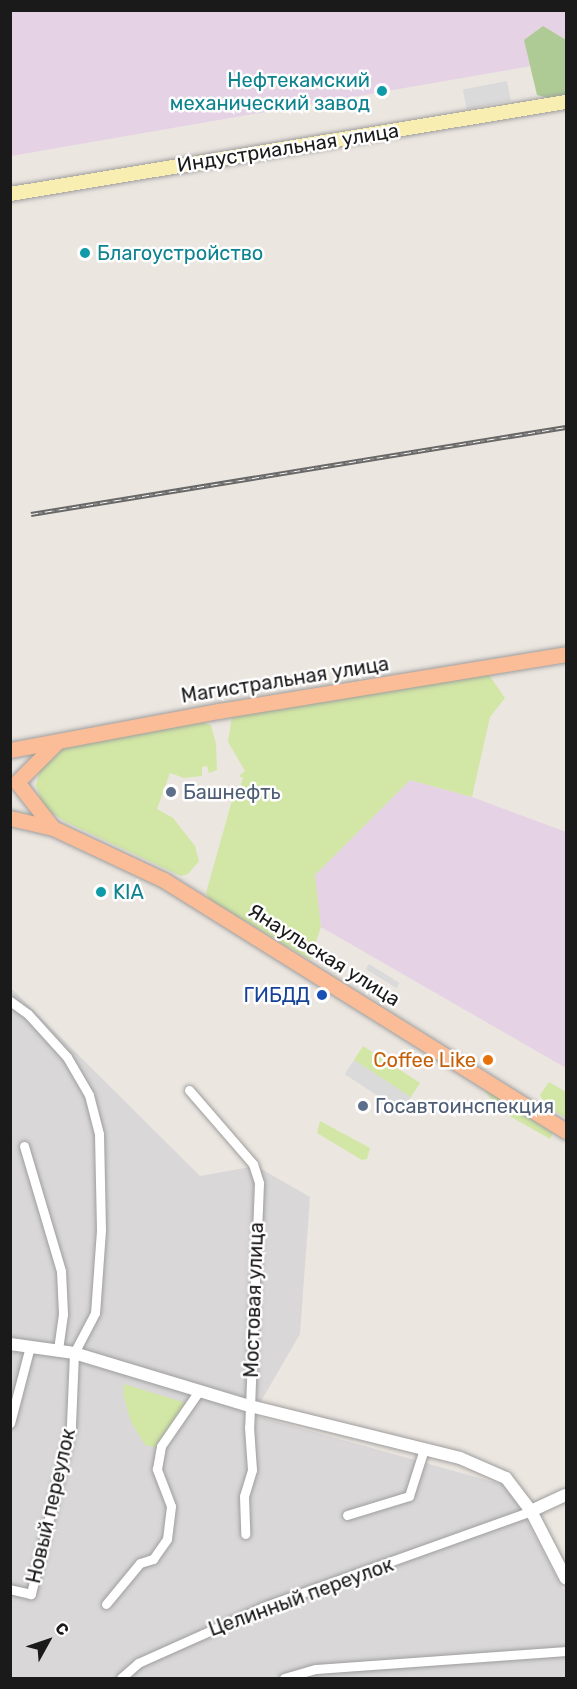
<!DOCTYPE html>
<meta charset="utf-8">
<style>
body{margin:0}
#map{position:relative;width:577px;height:1689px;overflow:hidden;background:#ece6e0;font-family:Rubik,sans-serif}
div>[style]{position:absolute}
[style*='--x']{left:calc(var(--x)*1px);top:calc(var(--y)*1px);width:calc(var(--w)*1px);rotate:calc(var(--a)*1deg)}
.residential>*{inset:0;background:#d9d7d8}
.industrial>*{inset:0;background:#e5d2e5}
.grass>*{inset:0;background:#d2e7a5;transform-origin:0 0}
.forest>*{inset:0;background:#afcb95}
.parking>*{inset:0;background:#dadada;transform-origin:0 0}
.roads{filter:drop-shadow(0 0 2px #9e9e9e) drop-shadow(0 0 2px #9e9e9e)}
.minor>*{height:9px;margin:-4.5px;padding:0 4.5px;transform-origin:4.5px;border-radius:4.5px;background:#fff}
.tertiary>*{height:12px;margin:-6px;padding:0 6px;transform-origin:6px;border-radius:6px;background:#fff}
.secondary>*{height:14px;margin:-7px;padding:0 7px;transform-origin:7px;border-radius:7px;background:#f8eeb2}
.primary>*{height:15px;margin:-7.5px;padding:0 7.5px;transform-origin:7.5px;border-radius:7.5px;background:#fabd97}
.rail>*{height:4.5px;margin-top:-2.25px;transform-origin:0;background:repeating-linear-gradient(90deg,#fff 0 7px,#686868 0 14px);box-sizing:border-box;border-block:2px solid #686868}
.dots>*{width:16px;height:16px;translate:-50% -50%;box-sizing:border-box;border:3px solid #fff;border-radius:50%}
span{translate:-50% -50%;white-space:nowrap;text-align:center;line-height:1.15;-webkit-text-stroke:5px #fff;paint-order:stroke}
.culture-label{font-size:20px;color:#0d838f}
.right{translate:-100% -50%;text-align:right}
.left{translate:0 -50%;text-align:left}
.street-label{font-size:20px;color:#1a1a1a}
.service-label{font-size:20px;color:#4e5e75}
.transit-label{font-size:20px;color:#164399}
.food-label{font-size:20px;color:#c56008}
.frame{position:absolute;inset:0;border:12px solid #1a1a1a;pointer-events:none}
.north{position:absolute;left:18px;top:1611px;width:60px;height:60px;-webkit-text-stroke:4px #fff;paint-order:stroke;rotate:50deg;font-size:16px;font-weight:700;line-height:24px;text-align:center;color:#1a1a1a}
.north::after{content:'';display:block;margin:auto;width:21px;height:27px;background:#1a1a1a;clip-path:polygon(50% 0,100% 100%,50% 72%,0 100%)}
</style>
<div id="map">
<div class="residential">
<div style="clip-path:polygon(10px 987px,200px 1176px,256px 1166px,310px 1197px,300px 1334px,253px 1415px,508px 1486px,563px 1589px,566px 1588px,566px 1678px,11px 1678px)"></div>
</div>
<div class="industrial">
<div style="clip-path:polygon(11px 11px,566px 11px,566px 60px,11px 156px)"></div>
<div style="clip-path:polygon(410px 780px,472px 797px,566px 832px,566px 1068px,321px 927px,314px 876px)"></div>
</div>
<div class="grass">
<div style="clip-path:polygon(487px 672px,505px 698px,490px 717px,472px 797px,410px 780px,315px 875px,321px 927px,310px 960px,210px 900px,206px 893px,236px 786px,240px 787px,243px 778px,239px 776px,245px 771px,228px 742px,232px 716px)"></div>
<div style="clip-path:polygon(202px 722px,211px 725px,216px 744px,217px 770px,209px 773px,207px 766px,202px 767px,202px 776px,184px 778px,170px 773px,157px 809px,173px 818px,195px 846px,199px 861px,188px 874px,181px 876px,66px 822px,43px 807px,36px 785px,40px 770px,47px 756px,61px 746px)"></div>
<div style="left:363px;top:1046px;width:68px;height:17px;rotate:33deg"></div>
<div style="clip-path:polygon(549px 1082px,566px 1092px,566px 1118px,546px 1106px,540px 1095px)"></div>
<div style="clip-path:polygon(485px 1090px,553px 1133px,550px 1139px,497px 1109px)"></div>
<div style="clip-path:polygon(320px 1121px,370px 1148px,367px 1159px,362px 1160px,317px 1133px)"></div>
<div style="clip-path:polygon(124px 1384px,186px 1403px,155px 1447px,145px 1445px,131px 1422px,123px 1394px)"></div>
</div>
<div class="forest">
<div style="clip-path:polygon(543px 26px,566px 40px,566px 97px,552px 99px,537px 95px,524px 40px)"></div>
</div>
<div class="parking">
<div style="left:507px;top:81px;width:20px;height:45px;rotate:79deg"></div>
<div style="left:369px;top:964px;width:36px;height:6px;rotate:32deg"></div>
<div style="left:354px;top:1060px;width:68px;height:17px;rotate:33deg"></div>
</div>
<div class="roads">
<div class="minor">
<div style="--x:10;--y:1001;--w:22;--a:36"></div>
<div style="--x:28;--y:1014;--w:58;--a:47.8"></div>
<div style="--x:67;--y:1057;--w:44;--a:59.9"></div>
<div style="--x:89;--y:1095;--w:40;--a:75.6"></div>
<div style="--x:99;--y:1134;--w:96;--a:88.8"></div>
<div style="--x:101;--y:1230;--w:83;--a:94.1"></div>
<div style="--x:95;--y:1313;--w:45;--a:117.7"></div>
<div style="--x:74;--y:1353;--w:73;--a:92.4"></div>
<div style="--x:71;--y:1426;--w:173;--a:103.4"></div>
<div style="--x:31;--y:1594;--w:22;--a:-167"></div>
<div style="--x:189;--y:1090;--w:98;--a:49.1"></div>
<div style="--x:253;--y:1164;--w:20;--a:72"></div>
<div style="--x:259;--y:1183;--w:244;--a:92.3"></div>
<div style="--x:249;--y:1427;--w:43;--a:86"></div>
<div style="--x:252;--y:1470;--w:27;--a:107"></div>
<div style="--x:244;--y:1496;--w:38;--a:88"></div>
<div style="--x:24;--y:1146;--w:130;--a:73.5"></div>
<div style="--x:61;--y:1271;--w:43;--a:87.3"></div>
<div style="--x:63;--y:1314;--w:37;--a:98"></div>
<div style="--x:10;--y:1423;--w:80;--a:-75.4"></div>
<div style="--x:347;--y:1515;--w:65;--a:-17"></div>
<div style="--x:409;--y:1496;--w:49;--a:-72.3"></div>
<div style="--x:106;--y:1604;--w:53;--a:-50.3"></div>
<div style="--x:140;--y:1563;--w:14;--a:-17"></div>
<div style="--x:153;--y:1559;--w:24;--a:-55"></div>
<div style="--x:167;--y:1539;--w:33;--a:-83"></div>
<div style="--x:171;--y:1506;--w:40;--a:-111"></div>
<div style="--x:157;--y:1469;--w:23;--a:-80"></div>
<div style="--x:161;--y:1446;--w:67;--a:-55.4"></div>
<div style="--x:121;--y:1678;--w:23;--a:-41"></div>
<div style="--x:138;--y:1663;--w:137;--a:-24.1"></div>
<div style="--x:263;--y:1607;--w:285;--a:-19.7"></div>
<div style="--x:284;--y:1678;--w:33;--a:-16"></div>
<div style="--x:316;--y:1669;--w:251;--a:-4.1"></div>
</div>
<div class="tertiary">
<div style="--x:10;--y:1344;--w:65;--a:8"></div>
<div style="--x:74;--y:1353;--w:184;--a:16.8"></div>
<div style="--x:250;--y:1406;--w:216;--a:13.9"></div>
<div style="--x:460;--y:1458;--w:50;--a:23.5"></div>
<div style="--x:506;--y:1478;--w:41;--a:52.9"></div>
<div style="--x:531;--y:1511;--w:76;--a:62.8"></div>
<div style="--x:531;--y:1511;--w:38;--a:-25"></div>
</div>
<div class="secondary">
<div style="--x:10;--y:194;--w:564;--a:-9.4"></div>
</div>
<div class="primary">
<div style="--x:10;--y:750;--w:213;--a:-10.6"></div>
<div style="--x:219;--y:711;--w:352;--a:-9.3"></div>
<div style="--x:10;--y:818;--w:44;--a:13.1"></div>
<div style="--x:53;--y:828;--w:123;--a:25.1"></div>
<div style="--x:164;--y:880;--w:474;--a:32"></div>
<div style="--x:53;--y:828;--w:58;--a:-128"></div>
<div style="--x:17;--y:782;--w:55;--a:-45"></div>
</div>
</div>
<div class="rail">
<div style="--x:31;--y:514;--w:542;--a:-9.24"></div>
</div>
<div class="dots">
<div style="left:382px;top:91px;background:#0f9aa8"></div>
<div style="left:85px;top:253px;background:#0f9aa8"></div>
<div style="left:171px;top:792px;background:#5c6f8a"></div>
<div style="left:101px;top:892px;background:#0f9aa8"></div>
<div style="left:322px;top:995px;background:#1a4fb4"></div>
<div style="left:488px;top:1060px;background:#e8710a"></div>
<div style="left:363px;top:1106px;background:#5c6f8a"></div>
</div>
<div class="culture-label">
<span class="right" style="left:370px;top:92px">Нефтекамский<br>механический завод</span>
<span class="left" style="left:97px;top:253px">Благоустройство</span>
<span class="left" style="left:113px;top:892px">KIA</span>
</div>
<div class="street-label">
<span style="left:288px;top:148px;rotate:-9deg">Индустриальная улица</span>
<span style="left:285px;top:680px;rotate:-9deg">Магистральная улица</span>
<span style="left:324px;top:955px;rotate:32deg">Янаульская улица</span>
<span style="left:254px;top:1300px;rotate:-88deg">Мостовая улица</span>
<span style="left:51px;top:1506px;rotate:-77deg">Новый переулок</span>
<span style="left:301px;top:1597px;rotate:-20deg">Целинный переулок</span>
</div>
<div class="service-label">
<span class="left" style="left:183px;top:792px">Башнефть</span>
<span class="left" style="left:375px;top:1106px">Госавтоинспекция</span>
</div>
<div class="transit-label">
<span class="right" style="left:310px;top:995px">ГИБДД</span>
</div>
<div class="food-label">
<span class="right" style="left:476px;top:1060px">Coffee Like</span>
</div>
<div class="frame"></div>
<div class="north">С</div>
</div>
